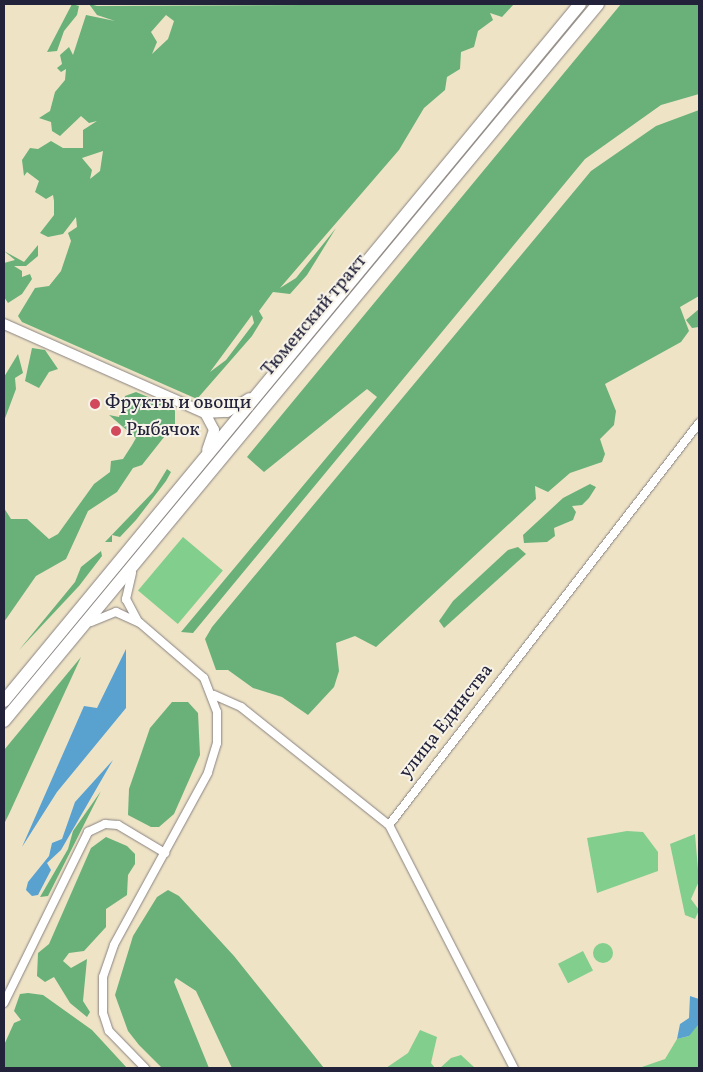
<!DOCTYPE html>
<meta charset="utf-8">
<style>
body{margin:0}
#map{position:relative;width:703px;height:1072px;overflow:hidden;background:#efe3c6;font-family:Vollkorn,serif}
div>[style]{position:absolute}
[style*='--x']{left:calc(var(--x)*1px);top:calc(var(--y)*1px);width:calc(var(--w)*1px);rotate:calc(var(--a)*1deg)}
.green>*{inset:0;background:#82ce8d;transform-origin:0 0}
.round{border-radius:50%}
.forest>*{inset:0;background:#69b178}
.water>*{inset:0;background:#59a2d0}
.roads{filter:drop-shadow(0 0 1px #888280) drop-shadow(0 0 1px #888280)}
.minor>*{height:8px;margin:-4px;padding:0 4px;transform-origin:4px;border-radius:4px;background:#fff}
.tertiary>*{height:10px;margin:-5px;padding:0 5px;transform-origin:5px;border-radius:5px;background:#fff}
.primary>*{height:12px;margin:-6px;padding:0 6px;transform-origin:6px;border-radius:6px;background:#fff}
.dots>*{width:14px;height:14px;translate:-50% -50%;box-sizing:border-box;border:2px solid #f7f3e8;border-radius:50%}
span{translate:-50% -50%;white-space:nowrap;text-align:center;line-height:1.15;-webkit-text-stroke:4px #f7f3e8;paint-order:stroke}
.street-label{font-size:19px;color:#22223b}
.poi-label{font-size:19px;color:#22223b}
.left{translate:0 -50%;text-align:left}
.frame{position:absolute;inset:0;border:5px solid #22223b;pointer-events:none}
</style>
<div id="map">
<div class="green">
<div style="left:183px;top:537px;width:52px;height:70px;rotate:40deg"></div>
<div style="clip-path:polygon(627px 831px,643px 832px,658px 852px,658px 871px,597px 893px,587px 838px)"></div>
<div style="clip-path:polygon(695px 834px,699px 881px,691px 899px,699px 910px,695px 919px,685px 915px,670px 844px)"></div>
<div class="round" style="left:593px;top:943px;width:20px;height:20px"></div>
<div style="left:583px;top:951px;width:22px;height:28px;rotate:63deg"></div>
<div style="clip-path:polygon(699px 1005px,699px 1068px,639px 1068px,665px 1059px,677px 1039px,689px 1036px)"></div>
<div style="clip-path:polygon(420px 1030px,437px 1037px,431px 1063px,435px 1068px,386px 1068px,408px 1053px)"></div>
<div style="clip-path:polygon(461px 1055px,475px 1068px,440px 1068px,451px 1058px)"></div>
</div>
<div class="forest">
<div style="clip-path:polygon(72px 4px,79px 6px,77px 15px,64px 31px,57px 51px,47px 52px)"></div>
<div style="clip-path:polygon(evenodd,89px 4px,97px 6px,514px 4px,502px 17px,490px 13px,493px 20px,478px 31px,474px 47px,461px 52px,460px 69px,447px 77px,445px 90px,424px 108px,399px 150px,280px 288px,296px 278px,336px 228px,307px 275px,290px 294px,273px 292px,259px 311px,263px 318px,252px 336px,197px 399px,22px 322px,18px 316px,35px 288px,49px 286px,61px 271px,71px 241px,68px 233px,77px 227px,76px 217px,63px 234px,48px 237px,40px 233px,54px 215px,54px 201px,53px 195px,46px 199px,35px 192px,39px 181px,27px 172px,24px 176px,22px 160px,30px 148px,38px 149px,51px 141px,63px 148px,83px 148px,83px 130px,97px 121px,89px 123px,81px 116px,60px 136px,52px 131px,51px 122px,39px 118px,50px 111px,55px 92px,65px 80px,66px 69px,61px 72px,57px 68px,62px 64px,60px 55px,69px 47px,73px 55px,86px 15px,115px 21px,97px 15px,89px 4px,166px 15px,174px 21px,168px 39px,152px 54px,157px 42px,151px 32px,166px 15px,89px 4px,103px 151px,100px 171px,90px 179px,92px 170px,82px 158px,103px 151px,89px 4px,252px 315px,254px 323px,226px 360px,210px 372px,252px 315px)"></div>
<div style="clip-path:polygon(621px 4px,699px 4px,699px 94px,661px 105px,585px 159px,193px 633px,181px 632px,377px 397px,367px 389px,264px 472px,247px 457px)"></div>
<div style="clip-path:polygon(699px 110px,699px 296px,680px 307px,689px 331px,681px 342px,605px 384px,616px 411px,614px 425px,600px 439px,605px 454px,602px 462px,570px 473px,548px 492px,535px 486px,536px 499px,376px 647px,355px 636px,336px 643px,339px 671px,334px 687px,308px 715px,282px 697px,253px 688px,228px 670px,216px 670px,205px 639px,212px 627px,591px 171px,656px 126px)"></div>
<div style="clip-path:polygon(38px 245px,38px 256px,26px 266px,14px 266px,22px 271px,22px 277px,30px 274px,32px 279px,22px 294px,8px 303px,4px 297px,4px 263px,15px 260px,4px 251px,24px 262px)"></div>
<div style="clip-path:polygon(699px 309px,699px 327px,692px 328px,686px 320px)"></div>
<div style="clip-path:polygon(32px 348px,45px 350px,58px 369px,49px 372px,39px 388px,25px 381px)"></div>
<div style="clip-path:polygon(18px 354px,23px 373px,15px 378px,16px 389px,4px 421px,4px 377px)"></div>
<div style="clip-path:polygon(136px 392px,175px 408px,175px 432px,168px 432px,142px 465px,133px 468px,117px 492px,88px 511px,66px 559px,36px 576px,4px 622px,4px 508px,11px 519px,27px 519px,49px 539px,58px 534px,94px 484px,110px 472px,111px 461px,123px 459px,132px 445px,136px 438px,109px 415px,119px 417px,125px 396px)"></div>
<div style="clip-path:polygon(167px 469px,171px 472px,166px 481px,136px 520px,120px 537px,112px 535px,112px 542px,105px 542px,153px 492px)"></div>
<div style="clip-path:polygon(590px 484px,596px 487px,589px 498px,582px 505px,572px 506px,576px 512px,573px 520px,554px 528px,555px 536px,547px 542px,524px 543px,523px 535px,563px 498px)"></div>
<div style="clip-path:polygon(518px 547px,526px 554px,444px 628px,439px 621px,453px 601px,508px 550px)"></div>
<div style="clip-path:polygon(101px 551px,102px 556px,79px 586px,19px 650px,75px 582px,81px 567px)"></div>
<div style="clip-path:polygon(81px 657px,9px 814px,4px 824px,4px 750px)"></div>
<div style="clip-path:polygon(172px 702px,188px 702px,198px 713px,200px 755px,174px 814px,159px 827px,151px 827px,128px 815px,129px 789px,150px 728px)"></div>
<div style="clip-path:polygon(101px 791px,48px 896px,40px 897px,68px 849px,73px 831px)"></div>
<div style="clip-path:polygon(106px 837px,127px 846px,135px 854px,135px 864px,128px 875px,127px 895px,106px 909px,106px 927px,84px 951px,69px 953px,63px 961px,71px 968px,87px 959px,83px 1001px,90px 1012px,87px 1017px,70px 1003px,54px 977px,45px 982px,37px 976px,38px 953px,49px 944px,91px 848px)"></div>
<div style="clip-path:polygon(168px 890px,179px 896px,234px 956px,324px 1068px,232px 1068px,196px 991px,176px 978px,174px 982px,209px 1068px,162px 1068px,139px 1045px,128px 1031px,115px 995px,133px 936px,157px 897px)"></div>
<div style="clip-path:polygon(28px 993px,43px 995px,92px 1030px,127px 1068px,4px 1068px,4px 1045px,14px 1023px,21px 1020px,14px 1011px,20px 994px)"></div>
</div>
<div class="water">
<div style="clip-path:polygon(126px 649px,126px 708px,57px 792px,22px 847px,84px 706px,97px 708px)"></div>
<div style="clip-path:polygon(113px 760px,61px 850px,47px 863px,51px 870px,38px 895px,32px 896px,26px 890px,28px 882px,49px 856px,52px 843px,62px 839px,75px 802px)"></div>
<div style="clip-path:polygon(690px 996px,699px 999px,698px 1025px,689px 1036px,677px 1039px,680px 1024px,689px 1018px)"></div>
</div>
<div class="roads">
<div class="minor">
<div style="--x:132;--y:573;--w:27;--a:103"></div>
<div style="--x:126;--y:599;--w:24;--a:62"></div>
<div style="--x:91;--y:622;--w:27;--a:-22"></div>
<div style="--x:116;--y:612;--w:26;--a:25"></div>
<div style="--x:140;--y:623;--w:84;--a:40.7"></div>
<div style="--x:204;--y:678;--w:36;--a:69"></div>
<div style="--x:217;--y:712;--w:31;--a:90"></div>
<div style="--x:217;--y:743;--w:31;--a:107"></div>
<div style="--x:208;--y:773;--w:196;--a:118.7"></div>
<div style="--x:114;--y:945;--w:34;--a:109"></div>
<div style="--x:103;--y:977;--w:36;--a:90"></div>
<div style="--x:103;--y:1013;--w:19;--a:72"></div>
<div style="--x:109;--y:1031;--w:52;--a:45.8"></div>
<div style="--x:214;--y:695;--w:30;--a:24"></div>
<div style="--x:241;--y:707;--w:189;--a:38.6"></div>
<div style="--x:389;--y:825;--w:273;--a:62.8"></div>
<div style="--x:389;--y:825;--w:508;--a:-52.36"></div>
<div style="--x:4;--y:1003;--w:191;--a:-63.8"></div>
<div style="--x:88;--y:832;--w:19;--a:-25"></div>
<div style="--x:105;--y:824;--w:13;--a:4"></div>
<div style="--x:118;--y:825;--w:55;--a:30.8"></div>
</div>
<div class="tertiary">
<div style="--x:4;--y:324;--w:220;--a:23.9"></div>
<div style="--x:205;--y:413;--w:22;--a:-3"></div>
<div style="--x:227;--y:412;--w:26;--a:-32"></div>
<div style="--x:205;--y:413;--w:19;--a:62"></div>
<div style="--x:214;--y:430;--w:21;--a:109"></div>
</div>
<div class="primary">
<div style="--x:4;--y:701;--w:904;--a:-50.43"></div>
<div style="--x:4;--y:721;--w:931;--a:-50.36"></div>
</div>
</div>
<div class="dots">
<div style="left:95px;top:404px;background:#d1495b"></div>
<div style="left:116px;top:431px;background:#d1495b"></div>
</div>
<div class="street-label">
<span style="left:315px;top:316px;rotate:-50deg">Тюменский тракт</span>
<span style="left:447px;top:722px;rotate:-52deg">улица Единства</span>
</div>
<div class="poi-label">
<span class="left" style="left:105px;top:404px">Фрукты и овощи</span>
<span class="left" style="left:126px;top:431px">Рыбачок</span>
</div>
<div class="frame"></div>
</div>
